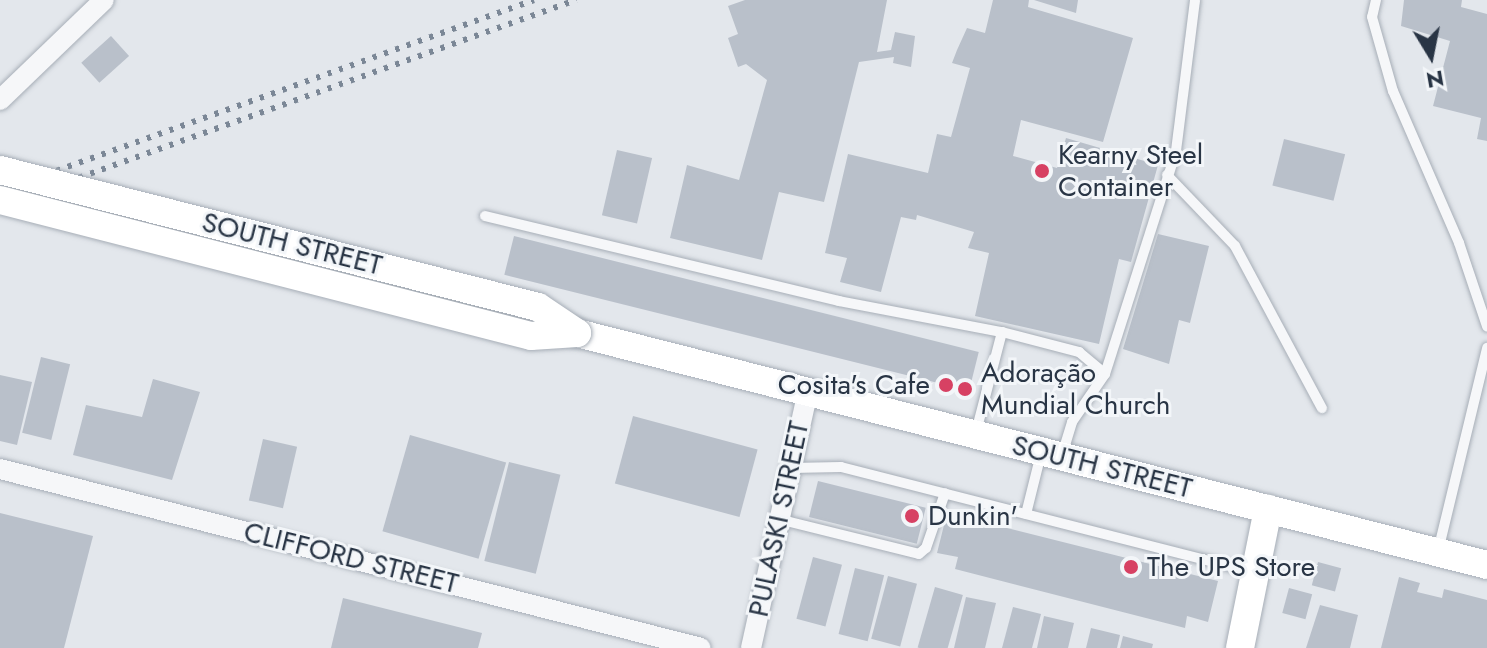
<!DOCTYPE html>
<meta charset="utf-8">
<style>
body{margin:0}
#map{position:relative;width:1487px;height:648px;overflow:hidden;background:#e3e7ec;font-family:Jost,sans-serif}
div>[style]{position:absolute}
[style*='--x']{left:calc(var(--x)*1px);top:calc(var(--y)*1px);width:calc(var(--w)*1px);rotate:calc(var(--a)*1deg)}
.building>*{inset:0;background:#b9c0ca;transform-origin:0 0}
.roads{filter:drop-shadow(0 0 2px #a7aeb7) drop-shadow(0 0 2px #a7aeb7)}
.lane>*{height:10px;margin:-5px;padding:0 5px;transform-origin:5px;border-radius:5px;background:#f6f7f9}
.street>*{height:20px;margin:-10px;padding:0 10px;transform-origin:10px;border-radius:10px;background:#f6f7f9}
.secondary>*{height:28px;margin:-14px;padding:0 14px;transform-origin:14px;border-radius:14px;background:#fff}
.rail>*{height:6px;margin-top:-3px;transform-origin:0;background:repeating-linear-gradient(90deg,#7b8796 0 4px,transparent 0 12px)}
.bridges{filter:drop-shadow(0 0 2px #a7aeb7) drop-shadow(0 0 2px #a7aeb7)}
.secondary-bridge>*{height:28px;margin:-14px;padding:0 14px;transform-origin:14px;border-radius:14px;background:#fff}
.dots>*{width:22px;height:22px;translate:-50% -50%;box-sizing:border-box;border:4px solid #f3f6f9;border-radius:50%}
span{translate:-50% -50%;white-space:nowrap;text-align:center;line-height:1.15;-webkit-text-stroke:6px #f3f6f9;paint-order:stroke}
.poi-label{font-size:28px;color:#293545}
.left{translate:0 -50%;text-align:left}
.right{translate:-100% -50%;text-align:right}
.street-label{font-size:28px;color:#293545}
.north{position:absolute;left:1391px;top:16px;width:80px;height:80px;-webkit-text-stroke:6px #f3f6f9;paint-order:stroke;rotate:170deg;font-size:22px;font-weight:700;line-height:32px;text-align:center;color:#293545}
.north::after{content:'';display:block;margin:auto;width:28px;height:36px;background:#293545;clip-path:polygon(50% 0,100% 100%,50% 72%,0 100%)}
</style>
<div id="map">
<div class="building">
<div style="clip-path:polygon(745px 0,887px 0,877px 52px,891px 50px,895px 32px,915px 36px,911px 67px,893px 63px,894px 57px,859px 62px,824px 202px,779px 192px,762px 260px,670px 238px,687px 165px,739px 180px,767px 80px,746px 64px,738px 67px,728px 38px,738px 34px,728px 6px)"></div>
<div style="clip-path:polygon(993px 0,1029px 0,1028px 7px,1133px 38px,1103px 142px,1021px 120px,1013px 156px,1057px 168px,1066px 138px,1158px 165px,1131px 262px,1119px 259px,1099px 344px,975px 316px,989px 253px,968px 248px,974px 232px,917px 215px,916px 220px,901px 217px,881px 292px,840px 282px,847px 258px,825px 253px,848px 154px,928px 173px,937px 134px,951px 137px,970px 68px,952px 63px,957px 50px,967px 28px,985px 33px)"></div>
<div style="clip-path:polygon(1034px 0,1078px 0,1076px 13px)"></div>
<div style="clip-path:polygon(1404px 0,1462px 0,1461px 7px,1487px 14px,1487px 141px,1477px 139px,1481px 118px,1433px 106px,1450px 41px,1401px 26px)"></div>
<div style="left:111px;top:36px;width:27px;height:40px;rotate:48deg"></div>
<div style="left:1284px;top:139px;width:63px;height:48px;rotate:14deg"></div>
<div style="left:617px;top:150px;width:36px;height:67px;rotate:13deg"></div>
<div style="clip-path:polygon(1158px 234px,1209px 246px,1190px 323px,1179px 320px,1169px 364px,1123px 349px)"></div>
<div style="left:514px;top:236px;width:479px;height:40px;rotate:14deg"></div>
<div style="left:41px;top:357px;width:30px;height:78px;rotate:14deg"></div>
<div style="clip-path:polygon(0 375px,32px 382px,17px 445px,0 441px)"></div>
<div style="clip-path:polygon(153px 379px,200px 392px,172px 480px,73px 455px,86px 405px,142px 417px)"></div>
<div style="left:633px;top:416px;width:129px;height:70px;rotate:15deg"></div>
<div style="left:410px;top:435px;width:100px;height:100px;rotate:16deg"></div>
<div style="left:263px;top:439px;width:35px;height:63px;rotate:13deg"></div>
<div style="left:509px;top:462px;width:53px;height:102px;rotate:14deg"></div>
<div style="left:818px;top:481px;width:111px;height:37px;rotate:14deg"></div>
<div style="clip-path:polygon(0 513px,93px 536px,64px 648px,0 648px)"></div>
<div style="clip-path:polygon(947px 513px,1218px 581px,1208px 622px,1187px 616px,1185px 628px,955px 569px,958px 557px,937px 553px)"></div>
<div style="left:813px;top:557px;width:30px;height:64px;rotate:15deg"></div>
<div style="left:1318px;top:562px;width:24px;height:24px;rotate:15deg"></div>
<div style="left:855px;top:568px;width:30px;height:68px;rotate:14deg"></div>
<div style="left:888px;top:576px;width:30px;height:65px;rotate:15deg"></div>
<div style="clip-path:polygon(1399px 577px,1420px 583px,1417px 592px,1442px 598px,1444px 589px,1487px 600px,1487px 648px,1381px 648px)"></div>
<div style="left:935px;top:587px;width:29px;height:63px;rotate:16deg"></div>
<div style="left:1289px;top:588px;width:24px;height:26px;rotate:15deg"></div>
<div style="clip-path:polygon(966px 597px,996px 603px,985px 648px,954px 648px)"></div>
<div style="clip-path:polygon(343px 598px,482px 633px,478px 648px,331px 648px)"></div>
<div style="clip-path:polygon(1320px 605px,1358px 615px,1350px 648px,1306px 648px)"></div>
<div style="clip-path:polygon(1013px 607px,1041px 614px,1032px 648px,1002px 648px)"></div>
<div style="clip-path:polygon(1044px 616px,1074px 623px,1068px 648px,1037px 648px)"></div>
<div style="clip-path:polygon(1091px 628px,1120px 635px,1117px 648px,1086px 648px)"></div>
<div style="clip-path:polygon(1123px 636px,1153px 644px,1152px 648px,1120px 648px)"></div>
</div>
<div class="roads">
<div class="lane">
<div style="--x:1376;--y:0;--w:17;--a:103"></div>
<div style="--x:1372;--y:17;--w:77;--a:74.2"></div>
<div style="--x:1393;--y:91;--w:166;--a:66.5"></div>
<div style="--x:1459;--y:243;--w:88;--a:71.4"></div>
<div style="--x:1167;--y:175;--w:98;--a:46.2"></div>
<div style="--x:1235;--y:246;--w:184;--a:61.8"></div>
<div style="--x:485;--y:216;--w:364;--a:13.5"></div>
<div style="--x:839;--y:301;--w:166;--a:10.8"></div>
<div style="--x:1002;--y:332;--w:103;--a:104.6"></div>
<div style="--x:1002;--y:332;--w:80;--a:14.6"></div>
<div style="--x:1079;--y:352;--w:34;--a:40"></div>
<div style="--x:1062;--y:455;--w:34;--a:-73"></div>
<div style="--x:1072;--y:422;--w:58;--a:-55.5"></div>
<div style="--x:1105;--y:374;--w:234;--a:-72.3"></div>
<div style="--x:1176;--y:151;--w:152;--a:-82.8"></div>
<div style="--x:791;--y:468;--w:50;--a:-1.1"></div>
<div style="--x:841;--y:467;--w:425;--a:14.3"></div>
<div style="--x:1026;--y:514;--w:62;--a:-76"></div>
<div style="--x:778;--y:519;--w:145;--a:13.9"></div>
<div style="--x:919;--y:554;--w:9;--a:-41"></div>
<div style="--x:926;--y:548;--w:58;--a:-70.9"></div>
<div style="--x:1438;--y:551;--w:209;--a:-76.4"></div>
</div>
<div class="street">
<div style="--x:0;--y:100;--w:144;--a:-43.9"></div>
<div style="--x:0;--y:469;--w:723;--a:14.32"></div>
<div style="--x:751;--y:648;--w:263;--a:-77.5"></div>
</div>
<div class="secondary">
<div style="--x:577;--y:333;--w:939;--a:14.3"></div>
<div style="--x:1240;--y:648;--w:142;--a:-78.6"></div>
</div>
</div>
<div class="rail">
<div style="--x:0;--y:191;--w:567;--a:-19.68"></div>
<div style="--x:0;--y:206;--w:612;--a:-19.68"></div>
</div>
<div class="bridges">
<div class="secondary-bridge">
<div style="--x:0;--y:170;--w:555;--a:14.29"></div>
<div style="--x:538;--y:307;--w:47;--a:33.7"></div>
<div style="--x:577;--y:333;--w:46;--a:176.3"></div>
<div style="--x:531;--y:336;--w:548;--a:-165.63"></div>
</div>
</div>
<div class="dots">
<div style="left:1042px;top:171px;background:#d74163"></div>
<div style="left:946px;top:385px;background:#d74163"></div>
<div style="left:965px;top:389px;background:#d74163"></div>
<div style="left:912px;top:516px;background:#d74163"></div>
<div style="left:1131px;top:567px;background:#d74163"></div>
</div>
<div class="poi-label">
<span class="left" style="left:1058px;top:171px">Kearny Steel<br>Container</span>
<span class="left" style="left:981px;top:389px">Adoração<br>Mundial Church</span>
<span class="right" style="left:930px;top:385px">Cosita's Cafe</span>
<span class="left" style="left:928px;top:516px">Dunkin'</span>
<span class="left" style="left:1147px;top:567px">The UPS Store</span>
</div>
<div class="street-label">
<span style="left:292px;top:244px;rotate:14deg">SOUTH STREET</span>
<span style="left:1102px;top:467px;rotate:14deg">SOUTH STREET</span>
<span style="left:779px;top:519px;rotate:-78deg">PULASKI STREET</span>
<span style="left:351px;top:558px;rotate:14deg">CLIFFORD STREET</span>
</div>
<div class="north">N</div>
</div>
